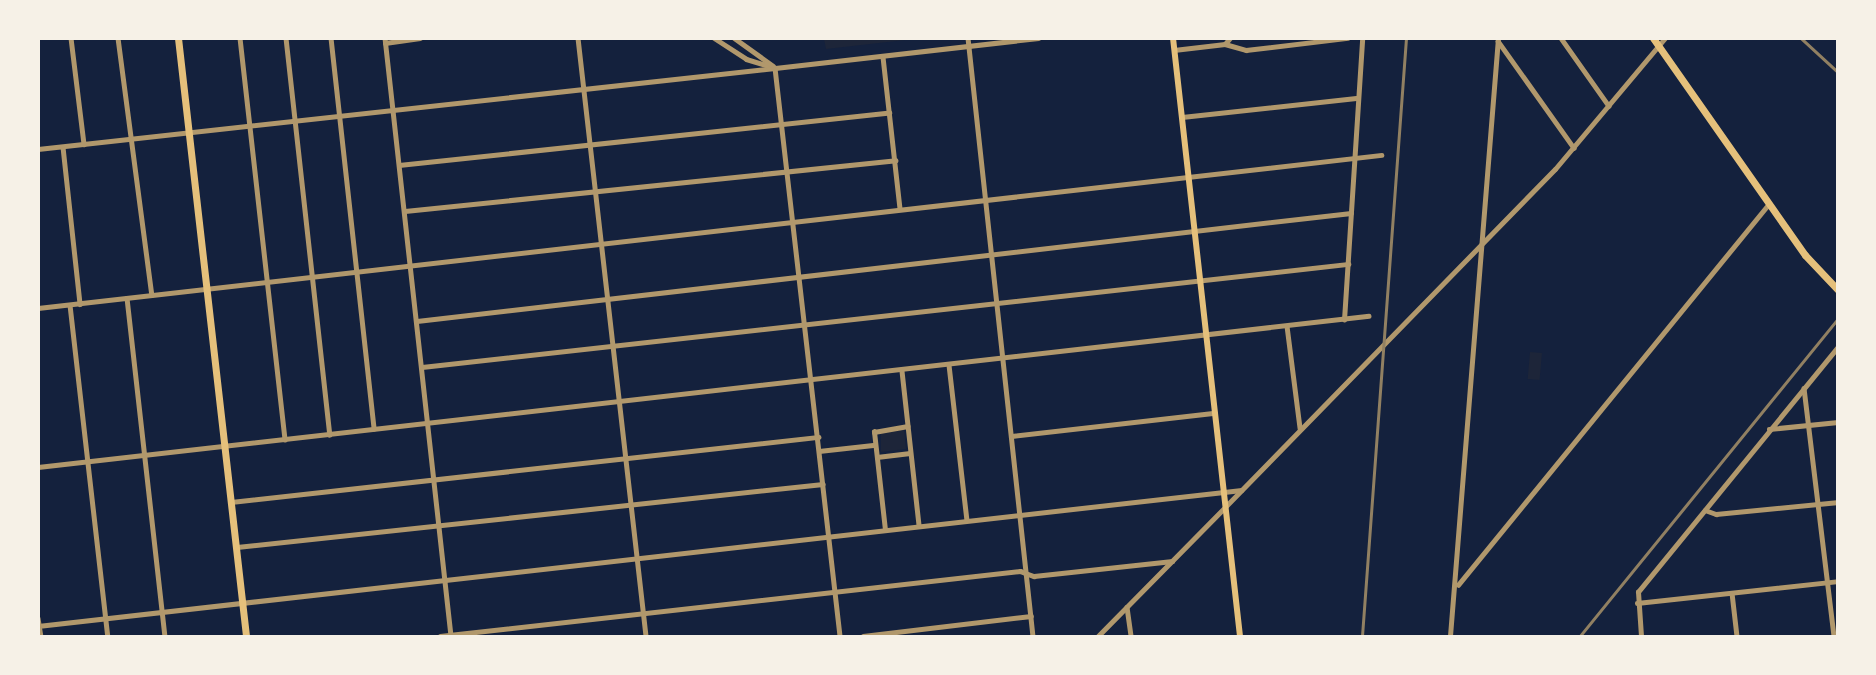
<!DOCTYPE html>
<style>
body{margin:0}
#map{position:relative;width:1876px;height:675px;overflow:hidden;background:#14213d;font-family:"Public Sans",sans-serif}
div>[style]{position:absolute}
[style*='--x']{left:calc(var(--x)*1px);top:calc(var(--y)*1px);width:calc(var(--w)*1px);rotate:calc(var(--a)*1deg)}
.green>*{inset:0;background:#1d2539;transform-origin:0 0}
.minor>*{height:4.5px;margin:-2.25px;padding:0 2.25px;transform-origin:2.25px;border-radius:2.25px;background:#b1986c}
.tertiary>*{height:5px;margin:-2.5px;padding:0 2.5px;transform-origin:2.5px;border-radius:2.5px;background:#b1986c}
.secondary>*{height:6px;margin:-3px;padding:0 3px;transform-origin:3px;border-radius:3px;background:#e5c07b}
.primary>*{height:7px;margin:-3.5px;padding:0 3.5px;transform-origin:3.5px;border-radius:3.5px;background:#e5c07b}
.rail>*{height:2.5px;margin:-1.25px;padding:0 1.25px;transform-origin:1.25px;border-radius:1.25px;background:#918062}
span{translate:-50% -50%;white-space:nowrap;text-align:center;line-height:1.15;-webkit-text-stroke:7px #f6f1e7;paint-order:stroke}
.frame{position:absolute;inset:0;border:40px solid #f6f1e7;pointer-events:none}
</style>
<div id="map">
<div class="green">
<div style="clip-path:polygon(824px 39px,824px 38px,914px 39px,826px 49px)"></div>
<div style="left:1530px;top:352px;width:12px;height:27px;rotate:5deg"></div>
<div style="clip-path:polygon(904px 429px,906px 449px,881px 452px,881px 433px)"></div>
</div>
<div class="minor">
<div style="--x:71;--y:38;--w:107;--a:83"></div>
<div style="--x:118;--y:38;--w:259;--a:82.5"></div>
<div style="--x:240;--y:38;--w:404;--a:83.6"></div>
<div style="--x:286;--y:38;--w:399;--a:83.7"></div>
<div style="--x:331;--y:38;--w:393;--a:83.7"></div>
<div style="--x:385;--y:38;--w:602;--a:83.7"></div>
<div style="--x:578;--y:38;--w:602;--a:83.51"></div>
<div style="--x:968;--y:38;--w:602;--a:83.8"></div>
<div style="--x:1561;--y:38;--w:83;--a:54.8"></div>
<div style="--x:1498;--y:41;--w:131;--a:54.6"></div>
<div style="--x:385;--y:43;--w:35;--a:-8"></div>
<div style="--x:1225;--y:44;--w:8;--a:-50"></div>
<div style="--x:1174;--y:50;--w:51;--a:-6.7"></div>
<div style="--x:1225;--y:44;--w:22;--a:16"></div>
<div style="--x:1246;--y:50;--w:102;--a:-6.8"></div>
<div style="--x:883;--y:57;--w:153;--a:83.6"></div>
<div style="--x:1182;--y:117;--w:177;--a:-6.2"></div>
<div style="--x:63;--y:147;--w:158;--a:83.8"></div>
<div style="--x:38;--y:149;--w:741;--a:-6.27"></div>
<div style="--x:775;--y:68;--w:572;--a:83.47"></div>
<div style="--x:399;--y:165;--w:493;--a:-6.1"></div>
<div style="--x:405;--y:211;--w:493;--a:-5.9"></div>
<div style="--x:127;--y:298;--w:340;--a:83.6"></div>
<div style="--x:70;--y:305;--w:333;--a:83.5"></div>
<div style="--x:38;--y:308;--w:1352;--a:-6.5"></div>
<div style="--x:1344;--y:320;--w:283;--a:-86.3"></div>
<div style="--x:417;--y:321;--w:940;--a:-6.6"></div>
<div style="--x:1287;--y:326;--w:103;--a:82.7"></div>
<div style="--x:949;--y:365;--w:156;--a:83.4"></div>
<div style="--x:422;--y:367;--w:932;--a:-6.35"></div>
<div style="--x:902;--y:371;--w:156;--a:83.7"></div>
<div style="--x:1804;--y:388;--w:250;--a:83.1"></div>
<div style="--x:1769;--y:429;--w:69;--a:-5.8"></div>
<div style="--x:1012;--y:436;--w:204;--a:-6.5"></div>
<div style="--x:819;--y:451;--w:54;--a:-6.3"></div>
<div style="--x:877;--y:457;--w:33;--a:-7"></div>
<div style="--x:38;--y:467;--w:1339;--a:-6.48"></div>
<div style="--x:231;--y:502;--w:591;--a:-6.32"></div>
<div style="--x:1705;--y:510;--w:12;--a:20"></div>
<div style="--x:1716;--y:514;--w:123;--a:-5.6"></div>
<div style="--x:885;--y:530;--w:99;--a:-96.4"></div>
<div style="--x:874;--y:432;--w:34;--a:-10"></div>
<div style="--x:237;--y:547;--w:589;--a:-6.14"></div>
<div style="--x:1458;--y:585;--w:492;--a:-50.8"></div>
<div style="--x:1732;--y:593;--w:43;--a:83.4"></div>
<div style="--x:1637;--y:603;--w:202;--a:-6.2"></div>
<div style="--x:1127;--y:607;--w:29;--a:82"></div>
<div style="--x:38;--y:618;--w:18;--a:81"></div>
<div style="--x:38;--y:626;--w:1211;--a:-6.45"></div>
<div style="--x:440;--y:636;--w:584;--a:-6.39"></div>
<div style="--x:1020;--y:571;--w:15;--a:20"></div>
<div style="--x:1034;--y:576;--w:139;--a:-6.2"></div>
<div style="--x:863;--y:636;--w:169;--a:-6.8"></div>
<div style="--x:1098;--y:636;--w:181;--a:-45.4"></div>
<div style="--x:1450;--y:636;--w:600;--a:-85.41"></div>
<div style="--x:1641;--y:636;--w:44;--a:-93.9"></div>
<div style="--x:1638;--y:592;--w:316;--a:-50.8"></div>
</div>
<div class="tertiary">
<div style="--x:714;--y:38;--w:38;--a:33"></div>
<div style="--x:746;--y:59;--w:30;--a:17"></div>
<div style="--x:775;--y:68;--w:265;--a:-6.5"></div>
<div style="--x:734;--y:38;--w:48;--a:35.7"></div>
<div style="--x:1225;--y:507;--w:472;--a:-45.7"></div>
<div style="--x:1555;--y:169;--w:171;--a:-50"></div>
</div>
<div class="secondary">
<div style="--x:1173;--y:38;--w:602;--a:83.61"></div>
</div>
<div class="primary">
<div style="--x:178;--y:38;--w:602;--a:83.51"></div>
<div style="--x:1653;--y:38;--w:265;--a:55"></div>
<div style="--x:1805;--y:255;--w:48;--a:46.7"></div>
</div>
<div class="rail">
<div style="--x:1801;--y:38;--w:50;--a:42.6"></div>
<div style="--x:1362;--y:636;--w:600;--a:-85.79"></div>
<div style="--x:1580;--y:636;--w:409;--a:-50.9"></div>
</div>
<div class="frame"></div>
</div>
